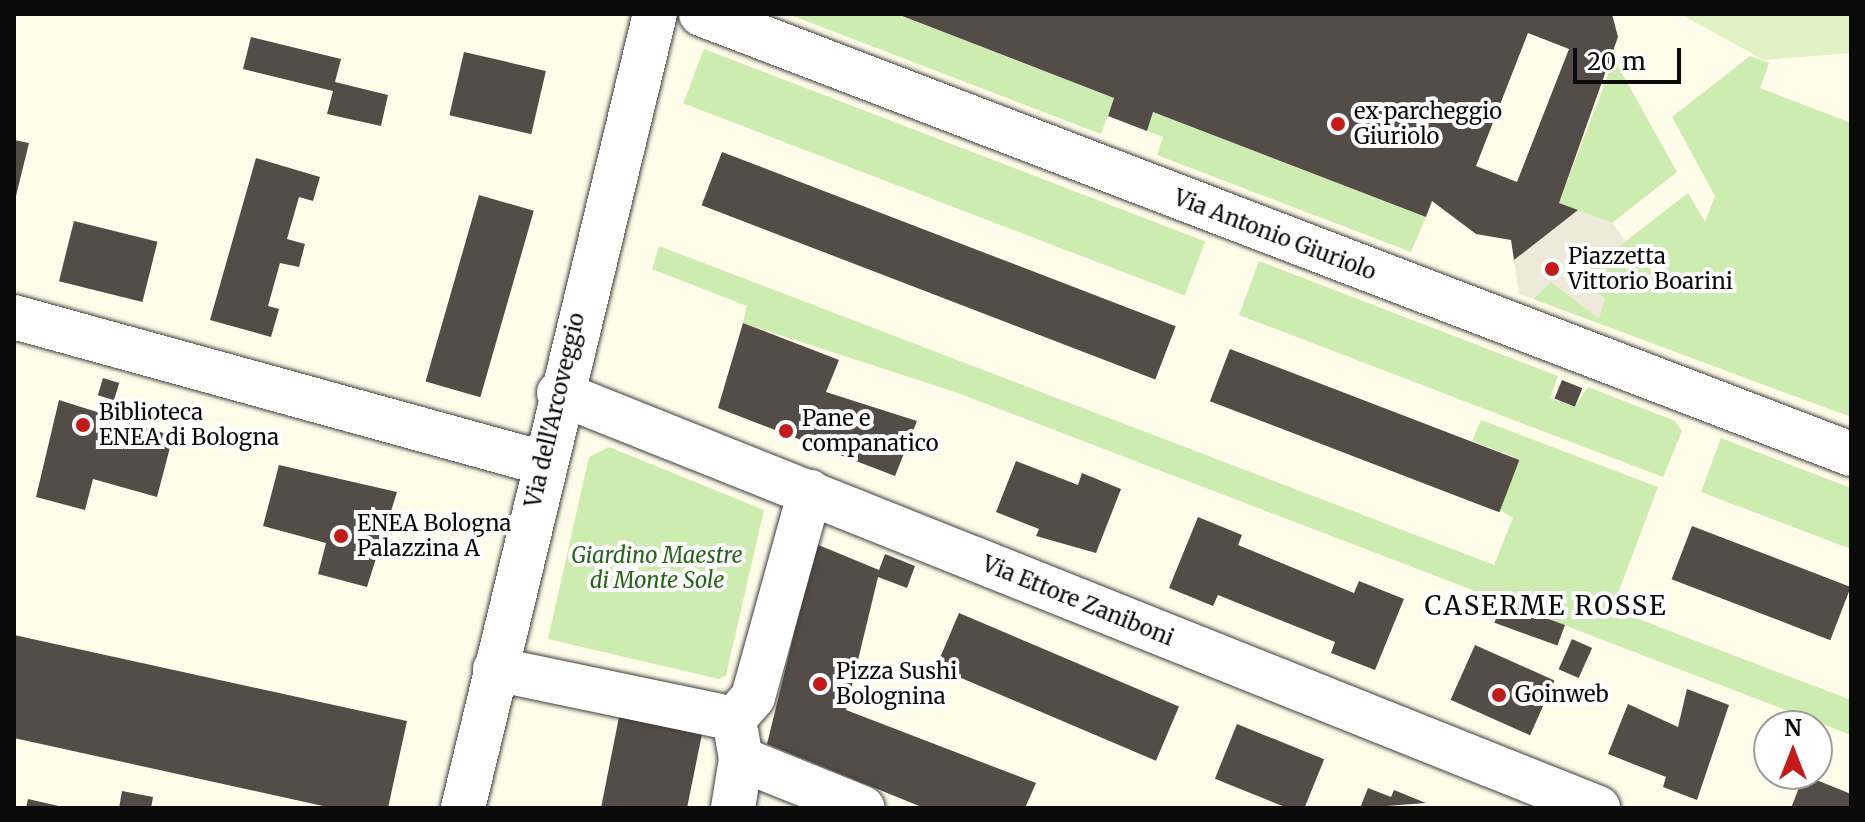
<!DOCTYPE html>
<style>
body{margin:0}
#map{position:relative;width:1865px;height:822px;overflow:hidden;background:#fffce9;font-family:Merriweather,serif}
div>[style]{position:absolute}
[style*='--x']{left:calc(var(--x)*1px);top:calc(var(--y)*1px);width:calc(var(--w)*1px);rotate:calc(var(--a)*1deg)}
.green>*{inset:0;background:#ccecb0;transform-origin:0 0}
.pitch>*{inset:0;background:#e0f2c3}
.plaza>*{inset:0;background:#eeead9}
.building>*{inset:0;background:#544d47;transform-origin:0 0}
.roads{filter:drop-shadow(0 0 2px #3e3e3e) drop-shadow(0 0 2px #3e3e3e)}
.minor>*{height:44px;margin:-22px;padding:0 22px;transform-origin:22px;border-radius:22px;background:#fff}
.dots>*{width:22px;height:22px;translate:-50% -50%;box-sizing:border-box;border:4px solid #fff;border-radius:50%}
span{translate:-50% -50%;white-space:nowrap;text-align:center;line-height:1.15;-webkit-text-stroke:8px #fff;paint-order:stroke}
.poi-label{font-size:22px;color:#0b0b0b}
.left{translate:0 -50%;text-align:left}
.street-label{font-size:22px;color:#0b0b0b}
.park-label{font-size:22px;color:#246718;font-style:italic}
.quarter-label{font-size:26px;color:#0b0b0b;letter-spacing:2px}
.frame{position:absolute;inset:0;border:16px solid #0b0b0b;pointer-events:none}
.north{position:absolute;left:1753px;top:710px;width:80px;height:80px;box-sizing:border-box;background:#fff;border:2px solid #9d9d9d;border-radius:50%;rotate:0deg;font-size:22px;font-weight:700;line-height:32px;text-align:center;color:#0b0b0b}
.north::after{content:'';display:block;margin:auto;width:28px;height:36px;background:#c41a1a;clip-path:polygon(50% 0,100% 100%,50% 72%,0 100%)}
.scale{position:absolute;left:1573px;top:48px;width:108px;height:36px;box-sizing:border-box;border:4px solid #0b0b0b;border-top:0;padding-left:10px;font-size:24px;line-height:28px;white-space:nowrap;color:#0b0b0b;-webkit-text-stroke:6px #fff;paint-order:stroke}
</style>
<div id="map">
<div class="green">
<div style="clip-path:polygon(788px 14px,896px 14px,1114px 98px,1101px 134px)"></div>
<div style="left:704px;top:49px;width:537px;height:58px;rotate:21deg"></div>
<div style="clip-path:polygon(1750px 56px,1769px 63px,1760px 88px,1851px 123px,1851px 417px,1533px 299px,1551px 282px,1578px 278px,1688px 193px,1705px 222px,1715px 196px,1672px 117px)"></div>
<div style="clip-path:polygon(1614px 59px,1677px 172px,1612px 223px,1559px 203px)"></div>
<div style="clip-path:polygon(1153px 112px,1426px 217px,1411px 252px,1157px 155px,1163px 137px,1147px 131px)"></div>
<div style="clip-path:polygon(659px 246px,1494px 565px,1513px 518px,1500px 510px,1520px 459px,1472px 441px,1481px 420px,1658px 487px,1612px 609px,1851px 700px,1851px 735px,955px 392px,743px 323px,747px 306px,652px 269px)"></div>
<div style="clip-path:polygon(1259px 261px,1558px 376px,1550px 398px,1575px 407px,1588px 387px,1675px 421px,1682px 431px,1663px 477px,1239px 315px)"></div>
<div style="clip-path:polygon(1721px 438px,1851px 488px,1851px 549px,1701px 492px)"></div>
<div style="clip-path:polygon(609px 447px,764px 510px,726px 675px,719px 679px,548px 639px,589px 457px)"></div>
</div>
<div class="pitch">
<div style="clip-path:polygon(1680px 14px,1851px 14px,1851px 53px,1764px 60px)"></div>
</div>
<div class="plaza">
<div style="clip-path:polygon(1578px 210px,1612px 223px,1626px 241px,1578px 278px,1605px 298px,1599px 319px,1551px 282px,1533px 299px,1519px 294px,1514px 260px)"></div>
</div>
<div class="building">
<div style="clip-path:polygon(evenodd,897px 14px,1612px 14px,1618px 37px,1559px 203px,1578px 210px,1514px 260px,1511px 240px,1476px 234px,1432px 201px,1426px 217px,1153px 112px,1147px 131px,1108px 116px,1114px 98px,897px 14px,1528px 33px,1569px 49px,1517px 182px,1476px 166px,1528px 33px)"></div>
<div style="clip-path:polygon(251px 37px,341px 59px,335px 82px,388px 95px,381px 126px,327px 114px,333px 91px,243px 69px)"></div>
<div style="left:464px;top:52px;width:84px;height:65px;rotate:13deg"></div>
<div style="clip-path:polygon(14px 140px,29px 143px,15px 200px,14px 200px)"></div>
<div style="left:722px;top:152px;width:486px;height:57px;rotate:21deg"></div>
<div style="clip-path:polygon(256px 158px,320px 177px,313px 201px,299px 197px,287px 239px,305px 244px,299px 267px,280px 263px,268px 306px,279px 309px,271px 337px,210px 320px)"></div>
<div style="left:479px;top:195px;width:57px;height:194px;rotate:16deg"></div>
<div style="left:74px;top:221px;width:86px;height:62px;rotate:14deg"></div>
<div style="clip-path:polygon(743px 323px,839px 360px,826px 392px,917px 421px,895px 476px,718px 408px)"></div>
<div style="left:1230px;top:349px;width:310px;height:56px;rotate:21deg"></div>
<div style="left:103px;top:378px;width:17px;height:18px;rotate:17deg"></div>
<div style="left:1562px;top:380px;width:22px;height:20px;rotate:22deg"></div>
<div style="clip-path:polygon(59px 400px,173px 436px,157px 497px,93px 479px,85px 510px,36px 497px)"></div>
<div style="clip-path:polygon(1016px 461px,1078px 485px,1082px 473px,1121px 489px,1096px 553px,1036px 536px,1039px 529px,996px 512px)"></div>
<div style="clip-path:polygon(279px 465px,397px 492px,367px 587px,318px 574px,326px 543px,263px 526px)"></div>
<div style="clip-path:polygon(1198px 517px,1242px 535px,1238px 545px,1354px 593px,1359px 581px,1404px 599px,1375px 670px,1331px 653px,1335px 642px,1218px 595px,1213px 606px,1169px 588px)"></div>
<div style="left:1692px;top:526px;width:170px;height:57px;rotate:21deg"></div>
<div style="clip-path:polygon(816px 544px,879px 570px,885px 554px,915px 566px,907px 588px,878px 577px,846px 710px,1036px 783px,1025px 808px,924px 808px,767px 744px)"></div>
<div style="left:1502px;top:602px;width:67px;height:22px;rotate:20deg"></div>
<div style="left:959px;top:613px;width:239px;height:59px;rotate:23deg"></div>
<div style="clip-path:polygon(14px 635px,407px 721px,388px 808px,332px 808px,14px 738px)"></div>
<div style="left:1572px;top:639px;width:22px;height:33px;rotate:24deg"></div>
<div style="left:1475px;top:645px;width:87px;height:60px;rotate:24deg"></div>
<div style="clip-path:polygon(1687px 689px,1729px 705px,1697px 800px,1663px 787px,1666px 777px,1608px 754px,1628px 704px,1678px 727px)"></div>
<div style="clip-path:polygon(619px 717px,702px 734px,687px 808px,601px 808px)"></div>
<div style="left:1237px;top:724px;width:94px;height:59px;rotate:22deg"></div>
<div style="clip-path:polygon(1804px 775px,1851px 794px,1851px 808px,1791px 808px)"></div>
<div style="clip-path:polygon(1368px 788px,1391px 797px,1394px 790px,1426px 803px,1360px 808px)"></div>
<div style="clip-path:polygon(122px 791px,153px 797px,151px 808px,119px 808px)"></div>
<div style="clip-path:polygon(28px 799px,63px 807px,63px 808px,26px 808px)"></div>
</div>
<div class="roads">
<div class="minor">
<div style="--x:701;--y:14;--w:1231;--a:20.94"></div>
<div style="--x:14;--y:317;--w:549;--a:15.43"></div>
<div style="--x:559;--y:393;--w:1119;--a:21.77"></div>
<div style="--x:495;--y:669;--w:244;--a:11.8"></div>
<div style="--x:734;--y:719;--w:29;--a:-49"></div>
<div style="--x:753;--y:697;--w:213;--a:-74.5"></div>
<div style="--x:741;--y:759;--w:131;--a:21.9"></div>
<div style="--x:463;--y:808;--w:817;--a:-76.41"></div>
<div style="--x:733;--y:808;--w:50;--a:-80.7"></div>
<div style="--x:741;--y:759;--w:27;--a:-100"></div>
</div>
</div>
<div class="dots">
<div style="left:1338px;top:124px;background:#c41a1a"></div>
<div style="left:1552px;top:269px;background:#c41a1a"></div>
<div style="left:83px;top:425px;background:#c41a1a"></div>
<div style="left:786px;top:431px;background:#c41a1a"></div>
<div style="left:341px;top:536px;background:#c41a1a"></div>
<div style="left:820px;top:684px;background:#c41a1a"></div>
<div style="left:1499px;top:695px;background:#c41a1a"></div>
</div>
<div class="poi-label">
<span class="left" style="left:1354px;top:124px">ex parcheggio<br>Giuriolo</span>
<span class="left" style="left:1568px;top:269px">Piazzetta<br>Vittorio Boarini</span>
<span class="left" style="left:99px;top:425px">Biblioteca<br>ENEA di Bologna</span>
<span class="left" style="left:802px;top:431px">Pane e<br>companatico</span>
<span class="left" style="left:357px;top:536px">ENEA Bologna<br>Palazzina A</span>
<span class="left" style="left:836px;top:684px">Pizza Sushi<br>Bolognina</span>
<span class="left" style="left:1515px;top:695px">Goinweb</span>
</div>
<div class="street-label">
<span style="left:1275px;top:235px;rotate:21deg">Via Antonio Giuriolo</span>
<span style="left:555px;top:410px;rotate:-77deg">Via dell'Arcoveggio</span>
<span style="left:1078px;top:601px;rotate:22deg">Via Ettore Zaniboni</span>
</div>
<div class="park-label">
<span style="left:657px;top:568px">Giardino Maestre<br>di Monte Sole</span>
</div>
<div class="quarter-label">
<span style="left:1546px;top:606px">CASERME ROSSE</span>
</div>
<div class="frame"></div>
<div class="north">N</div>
<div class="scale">20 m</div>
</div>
